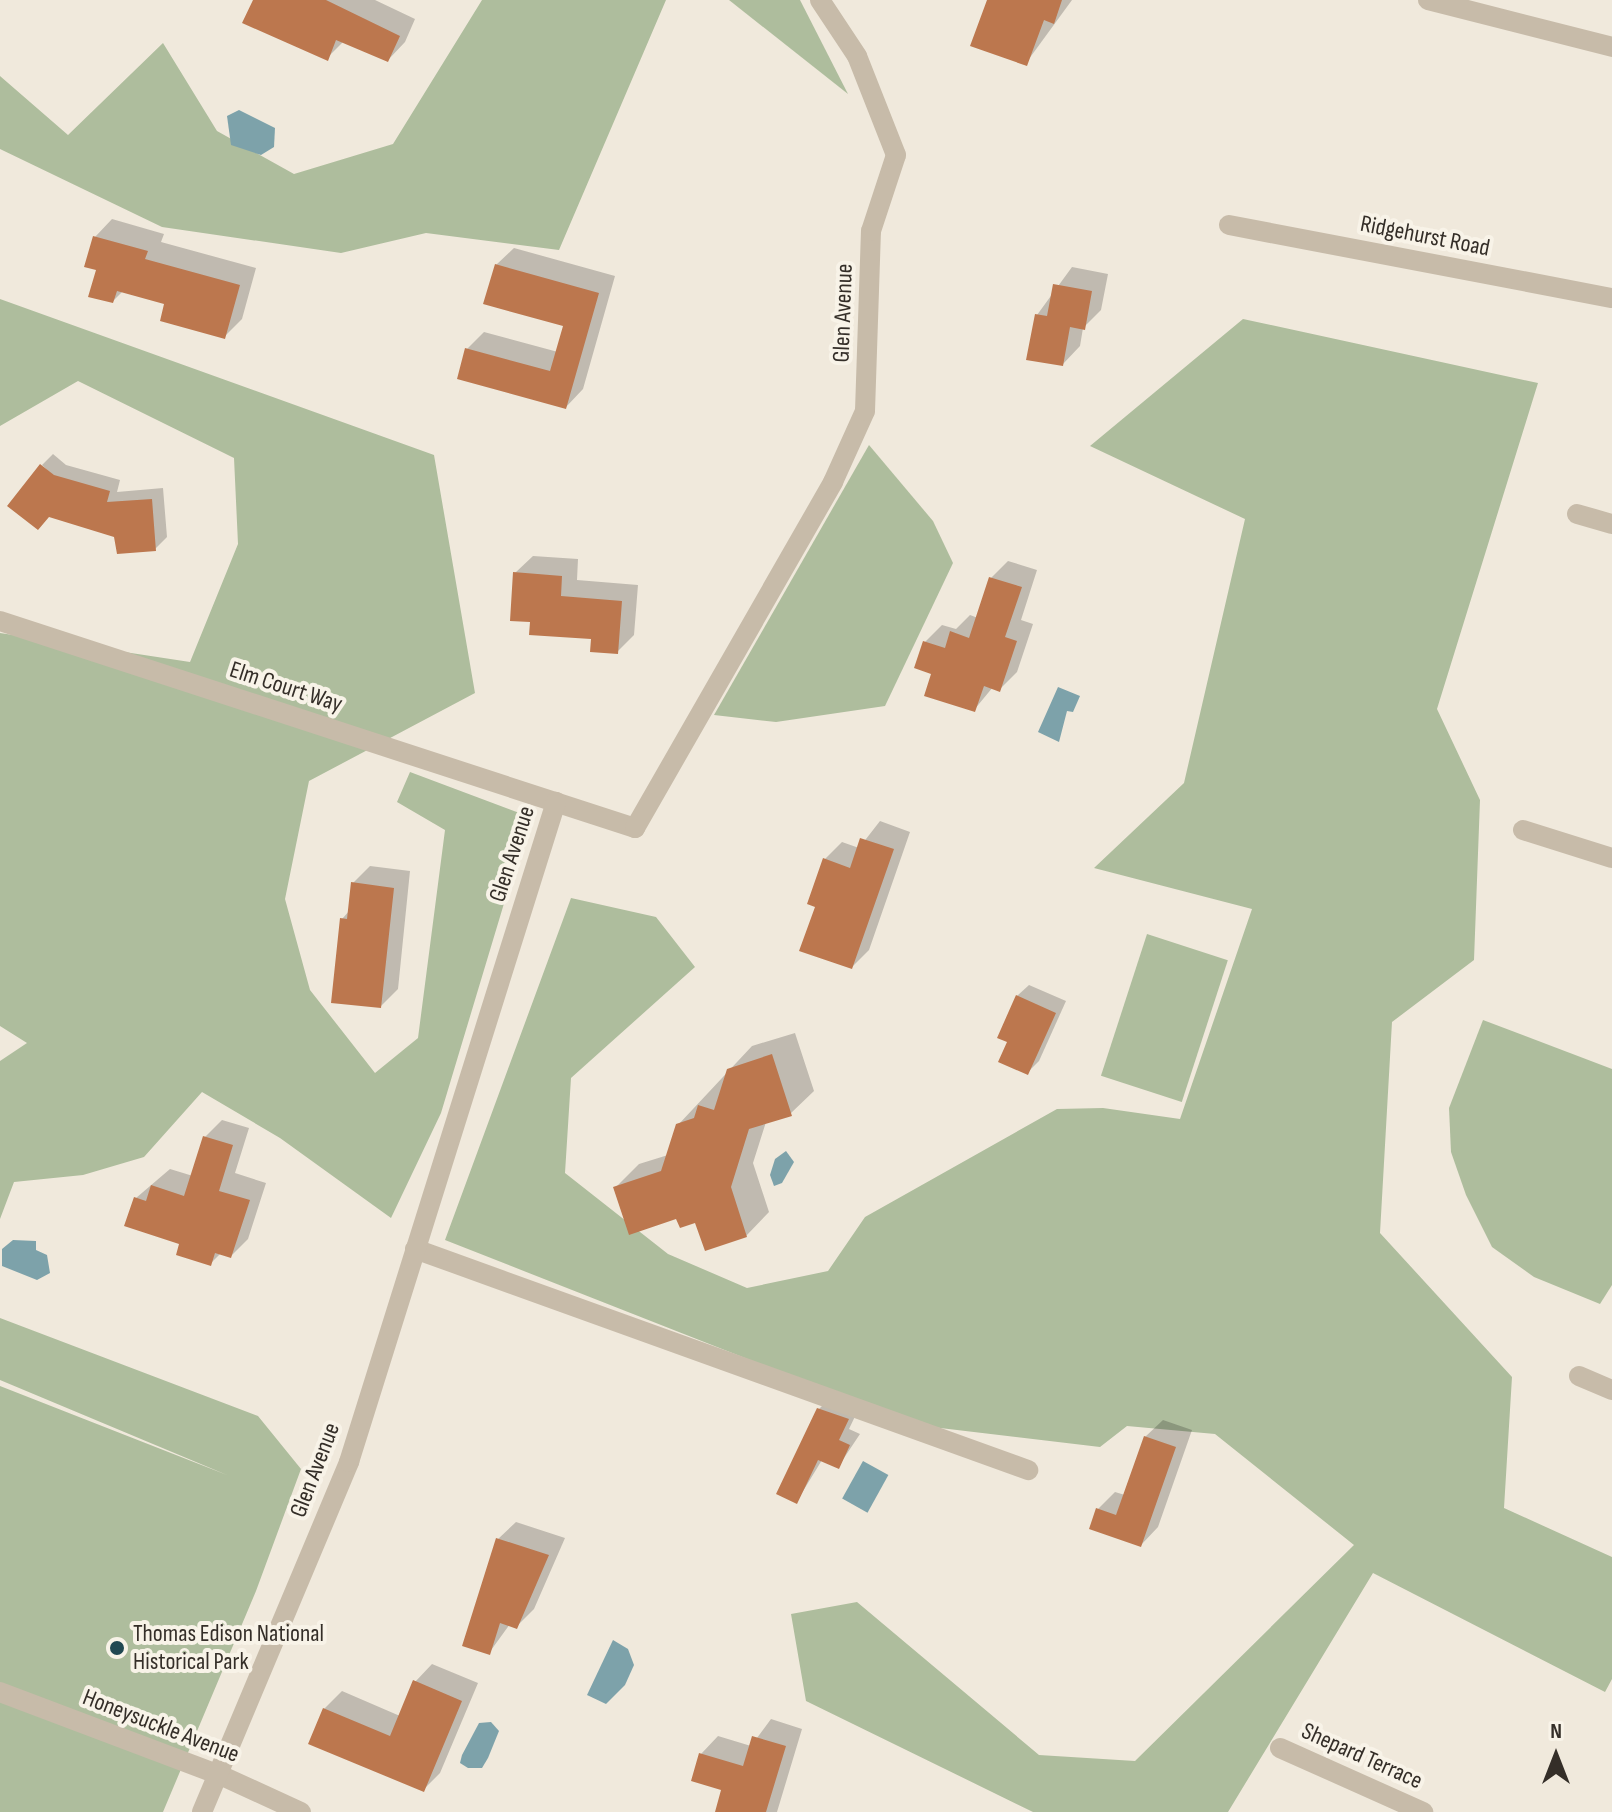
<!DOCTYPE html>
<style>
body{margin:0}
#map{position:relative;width:1612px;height:1812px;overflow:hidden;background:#f0e9dc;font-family:"Sofia Sans Condensed",sans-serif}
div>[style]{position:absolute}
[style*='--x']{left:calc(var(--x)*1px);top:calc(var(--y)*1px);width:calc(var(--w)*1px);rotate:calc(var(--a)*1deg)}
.green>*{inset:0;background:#aebd9d;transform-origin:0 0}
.water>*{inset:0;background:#7da2aa;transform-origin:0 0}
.shadow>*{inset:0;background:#0003}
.building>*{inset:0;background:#bc774e}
.minor>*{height:20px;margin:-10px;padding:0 10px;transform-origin:10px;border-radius:10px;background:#c7bba9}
.dots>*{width:22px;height:22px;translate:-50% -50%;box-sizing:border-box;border:4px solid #f8f3e8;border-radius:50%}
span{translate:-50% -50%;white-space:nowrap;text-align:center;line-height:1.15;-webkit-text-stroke:8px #f8f3e8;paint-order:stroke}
.street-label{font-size:24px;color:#342e28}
.poi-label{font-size:24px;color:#342e28}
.left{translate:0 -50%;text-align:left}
.north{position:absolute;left:1516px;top:1716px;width:80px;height:80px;-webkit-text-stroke:6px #f8f3e8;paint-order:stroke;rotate:0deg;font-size:22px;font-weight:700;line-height:32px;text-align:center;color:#342e28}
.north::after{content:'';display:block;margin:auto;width:28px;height:36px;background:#342e28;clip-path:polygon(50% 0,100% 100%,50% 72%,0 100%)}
</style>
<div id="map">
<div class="green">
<div style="clip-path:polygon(482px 0,666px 0,559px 250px,426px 233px,341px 253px,162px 227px,0 149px,0 76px,68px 135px,163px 43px,217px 131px,294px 174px,393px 144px)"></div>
<div style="clip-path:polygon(729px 0,800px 0,848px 94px)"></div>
<div style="clip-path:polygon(0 299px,434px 455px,475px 693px,309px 781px,285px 899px,310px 990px,375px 1073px,418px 1038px,445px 830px,397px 802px,410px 772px,530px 817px,441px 1113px,391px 1218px,280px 1138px,202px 1092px,144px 1157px,83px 1175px,14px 1182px,0 1219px,0 1061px,27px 1043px,0 1026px,0 633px,190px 662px,238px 544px,234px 458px,78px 381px,0 426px)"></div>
<div style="clip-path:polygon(1243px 319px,1538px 383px,1437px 709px,1480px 800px,1474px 960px,1392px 1022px,1380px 1233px,1512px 1377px,1504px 1508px,1612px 1557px,1612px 1679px,1605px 1692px,1373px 1573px,1228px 1812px,1033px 1812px,806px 1701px,791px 1614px,857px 1602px,1039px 1755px,1135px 1761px,1354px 1545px,1215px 1434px,1127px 1426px,1100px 1447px,915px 1425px,445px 1240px,571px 898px,656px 917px,695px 967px,571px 1078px,565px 1173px,668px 1254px,747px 1288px,828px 1271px,865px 1217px,1057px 1109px,1103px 1108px,1180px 1119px,1252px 909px,1094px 868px,1184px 783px,1245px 519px,1090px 446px)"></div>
<div style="clip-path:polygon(869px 445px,933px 521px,953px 563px,885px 706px,776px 722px,714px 715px)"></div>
<div style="left:1147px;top:934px;width:85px;height:149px;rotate:18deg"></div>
<div style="clip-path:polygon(1483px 1020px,1612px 1069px,1612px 1285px,1600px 1304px,1534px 1277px,1492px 1247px,1466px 1195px,1451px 1152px,1449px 1108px)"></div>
<div style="clip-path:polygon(0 1318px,258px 1416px,301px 1469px,256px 1591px,163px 1812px,0 1812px,0 1386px,227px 1475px,0 1380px)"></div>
</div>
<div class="water">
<div style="clip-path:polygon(239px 110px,275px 128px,274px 147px,261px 155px,231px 145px,227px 116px)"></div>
<div style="clip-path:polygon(1058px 687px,1080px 696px,1073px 712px,1067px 711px,1059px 742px,1038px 732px)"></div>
<div style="clip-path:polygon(786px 1151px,794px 1162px,782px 1183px,774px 1186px,770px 1175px,775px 1159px)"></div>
<div style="clip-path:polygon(13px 1240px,36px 1241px,36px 1250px,47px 1255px,50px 1273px,37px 1280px,2px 1266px,2px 1249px)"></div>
<div style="left:863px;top:1461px;width:29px;height:43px;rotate:29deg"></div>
<div style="clip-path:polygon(613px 1640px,628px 1649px,634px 1665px,625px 1685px,606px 1704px,587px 1695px)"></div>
<div style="clip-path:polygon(491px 1722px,499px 1731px,488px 1758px,482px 1768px,468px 1768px,460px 1763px,462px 1755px,479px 1723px)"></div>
</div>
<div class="shadow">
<div style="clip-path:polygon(255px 0,375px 0,415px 19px,405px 42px,388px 60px,344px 41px,327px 58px)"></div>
<div style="clip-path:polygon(989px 0,1072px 0,1026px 63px)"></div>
<div style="clip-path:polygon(112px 219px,164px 234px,161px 242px,256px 268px,242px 319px,225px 336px,167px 302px,123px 291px,113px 301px,98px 268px,95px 237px)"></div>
<div style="clip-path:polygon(514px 248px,615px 276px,583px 389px,566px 407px,467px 349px,484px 332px,558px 352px,565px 325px,496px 265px)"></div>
<div style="clip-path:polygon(1072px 267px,1108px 274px,1101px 310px,1083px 328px,1080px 346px,1063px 364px,1037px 315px)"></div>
<div style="clip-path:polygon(53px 454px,66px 465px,120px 480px,117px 492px,163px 488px,167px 537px,155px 549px,116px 535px,42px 465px)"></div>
<div style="clip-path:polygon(533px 556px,578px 559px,577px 580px,638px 585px,634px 635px,617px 652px,593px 638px,532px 620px,515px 573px)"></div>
<div style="clip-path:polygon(1008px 561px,1037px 570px,1021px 620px,1033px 624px,1017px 672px,999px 690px,993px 687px,974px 710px,934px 673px,925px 642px,942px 625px,956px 629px,970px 615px,978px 618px,991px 578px)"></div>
<div style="clip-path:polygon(880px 821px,910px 832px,869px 950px,852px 967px,818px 905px,824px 860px,842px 842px,859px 848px)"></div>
<div style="clip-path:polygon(370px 866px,410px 871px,398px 989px,381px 1006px,342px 919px,350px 910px,353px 883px)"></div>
<div style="clip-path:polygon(1029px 985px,1066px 1001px,1039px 1061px,1028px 1072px,1009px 1041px,1017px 996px)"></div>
<div style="clip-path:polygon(795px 1033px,814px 1091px,790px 1114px,766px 1122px,753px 1163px,769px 1212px,746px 1236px,678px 1217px,616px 1187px,639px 1164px,668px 1155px,678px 1125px,752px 1046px)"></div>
<div style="clip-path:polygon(222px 1120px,249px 1128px,235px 1173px,266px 1183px,248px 1239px,231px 1256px,221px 1253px,210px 1264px,136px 1198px,170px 1169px,193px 1176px,205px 1137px)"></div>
<div style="clip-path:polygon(830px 1398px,859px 1408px,849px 1429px,860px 1434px,838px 1467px,822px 1460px,797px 1501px,819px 1409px)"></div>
<div style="clip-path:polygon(1163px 1420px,1192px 1430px,1158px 1527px,1141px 1545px,1098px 1509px,1115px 1492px,1125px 1495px,1145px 1437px)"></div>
<div style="clip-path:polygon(516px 1522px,565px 1538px,534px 1609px,517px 1626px,510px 1624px,489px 1653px,498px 1539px)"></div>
<div style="clip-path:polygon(432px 1664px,478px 1683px,440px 1773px,423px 1790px,324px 1709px,342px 1691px,400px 1716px,415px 1682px)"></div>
<div style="clip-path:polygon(771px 1719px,802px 1729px,777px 1812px,717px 1812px,724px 1789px,701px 1754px,718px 1736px,751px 1746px)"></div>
</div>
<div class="building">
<div style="clip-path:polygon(253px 0,326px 0,400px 36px,388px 62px,336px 40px,328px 61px,242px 23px)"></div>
<div style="clip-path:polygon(987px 0,1062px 0,1054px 24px,1044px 20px,1027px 66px,970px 46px)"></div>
<div style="clip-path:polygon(93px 236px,148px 251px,145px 259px,240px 285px,225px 339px,160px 321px,164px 304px,117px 291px,113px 303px,88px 297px,96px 270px,84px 267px)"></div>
<div style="clip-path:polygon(495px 264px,599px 293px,566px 409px,457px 379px,465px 348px,550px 371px,563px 326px,483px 304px)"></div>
<div style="clip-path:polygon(1053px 284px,1092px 291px,1085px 330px,1070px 327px,1063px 366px,1026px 360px,1035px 314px,1047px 316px)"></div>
<div style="clip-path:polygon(40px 464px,54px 475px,110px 491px,107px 502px,152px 499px,156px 551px,117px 554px,114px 537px,49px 517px,38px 530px,7px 506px)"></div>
<div style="clip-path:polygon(513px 572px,562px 576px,561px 596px,622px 601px,618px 654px,590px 652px,591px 639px,529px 635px,530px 622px,510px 621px)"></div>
<div style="clip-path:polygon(989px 577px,1022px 587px,1005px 637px,1017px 641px,1000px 692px,984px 686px,975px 712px,924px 696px,931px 674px,914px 668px,923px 641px,945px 648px,950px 631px,969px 638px)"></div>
<div style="clip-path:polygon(860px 838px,894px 849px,852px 969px,799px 951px,815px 907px,807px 904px,823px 858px,850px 868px)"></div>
<div style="clip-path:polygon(351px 882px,394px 888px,381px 1008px,331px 1003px,340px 918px,347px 919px)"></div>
<div style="clip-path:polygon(1016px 995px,1056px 1013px,1028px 1075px,998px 1062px,1007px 1042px,997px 1038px)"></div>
<div style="clip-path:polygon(772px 1054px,792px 1116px,749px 1129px,731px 1187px,747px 1237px,705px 1251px,695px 1223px,680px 1228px,676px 1219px,629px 1235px,613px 1187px,661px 1171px,676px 1124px,694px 1118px,698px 1105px,714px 1110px,727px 1069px)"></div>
<div style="clip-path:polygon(203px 1136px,233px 1145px,219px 1191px,250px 1200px,231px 1258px,215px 1253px,211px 1266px,176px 1255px,179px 1244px,124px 1226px,134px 1197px,146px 1201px,151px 1185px,184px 1196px)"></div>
<div style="clip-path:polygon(817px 1408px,849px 1419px,839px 1440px,850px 1445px,839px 1469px,818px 1460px,797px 1504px,776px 1494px)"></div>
<div style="clip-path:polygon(1144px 1436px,1176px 1447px,1141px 1547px,1089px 1529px,1096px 1508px,1116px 1515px)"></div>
<div style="clip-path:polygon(496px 1538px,549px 1555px,517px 1629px,500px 1623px,490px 1655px,462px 1646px)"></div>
<div style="clip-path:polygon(413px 1680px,462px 1701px,424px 1792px,308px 1744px,323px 1708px,390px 1736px)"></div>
<div style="clip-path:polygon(752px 1736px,786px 1746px,766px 1812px,715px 1812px,721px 1790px,691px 1781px,699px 1753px,743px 1766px)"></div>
</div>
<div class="minor">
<div style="--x:1428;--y:0;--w:190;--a:14.3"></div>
<div style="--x:1229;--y:225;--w:390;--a:10.8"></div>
<div style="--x:1577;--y:514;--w:36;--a:16"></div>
<div style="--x:0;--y:621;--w:668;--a:18.06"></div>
<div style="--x:635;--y:828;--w:399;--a:-60.2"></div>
<div style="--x:833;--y:482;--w:78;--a:-65.7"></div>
<div style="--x:865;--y:411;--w:180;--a:-88.1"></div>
<div style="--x:871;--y:231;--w:80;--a:-71.8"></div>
<div style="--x:896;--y:155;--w:106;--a:-111.5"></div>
<div style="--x:857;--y:56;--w:67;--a:-123.5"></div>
<div style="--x:1523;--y:830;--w:93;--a:17.5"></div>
<div style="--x:415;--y:1249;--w:652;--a:19.83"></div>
<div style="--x:1579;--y:1376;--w:36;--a:23"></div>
<div style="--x:0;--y:1692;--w:235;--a:20.7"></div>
<div style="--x:220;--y:1775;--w:89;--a:24.6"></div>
<div style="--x:1280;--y:1748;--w:157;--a:24.1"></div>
<div style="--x:202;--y:1812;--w:380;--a:-67.2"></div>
<div style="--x:349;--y:1462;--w:692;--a:-72.59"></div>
</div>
<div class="dots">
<div style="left:117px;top:1648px;background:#214852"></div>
</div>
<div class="street-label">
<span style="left:1425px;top:236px;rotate:11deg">Ridgehurst Road</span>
<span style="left:843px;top:313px;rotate:-88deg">Glen Avenue</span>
<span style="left:286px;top:687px;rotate:18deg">Elm Court Way</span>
<span style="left:512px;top:854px;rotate:-72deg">Glen Avenue</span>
<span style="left:315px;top:1470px;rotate:-69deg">Glen Avenue</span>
<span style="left:161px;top:1726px;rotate:21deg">Honeysuckle Avenue</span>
<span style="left:1362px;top:1756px;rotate:24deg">Shepard Terrace</span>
</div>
<div class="poi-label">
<span class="left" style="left:133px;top:1648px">Thomas Edison National<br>Historical Park</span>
</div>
<div class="north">N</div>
</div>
